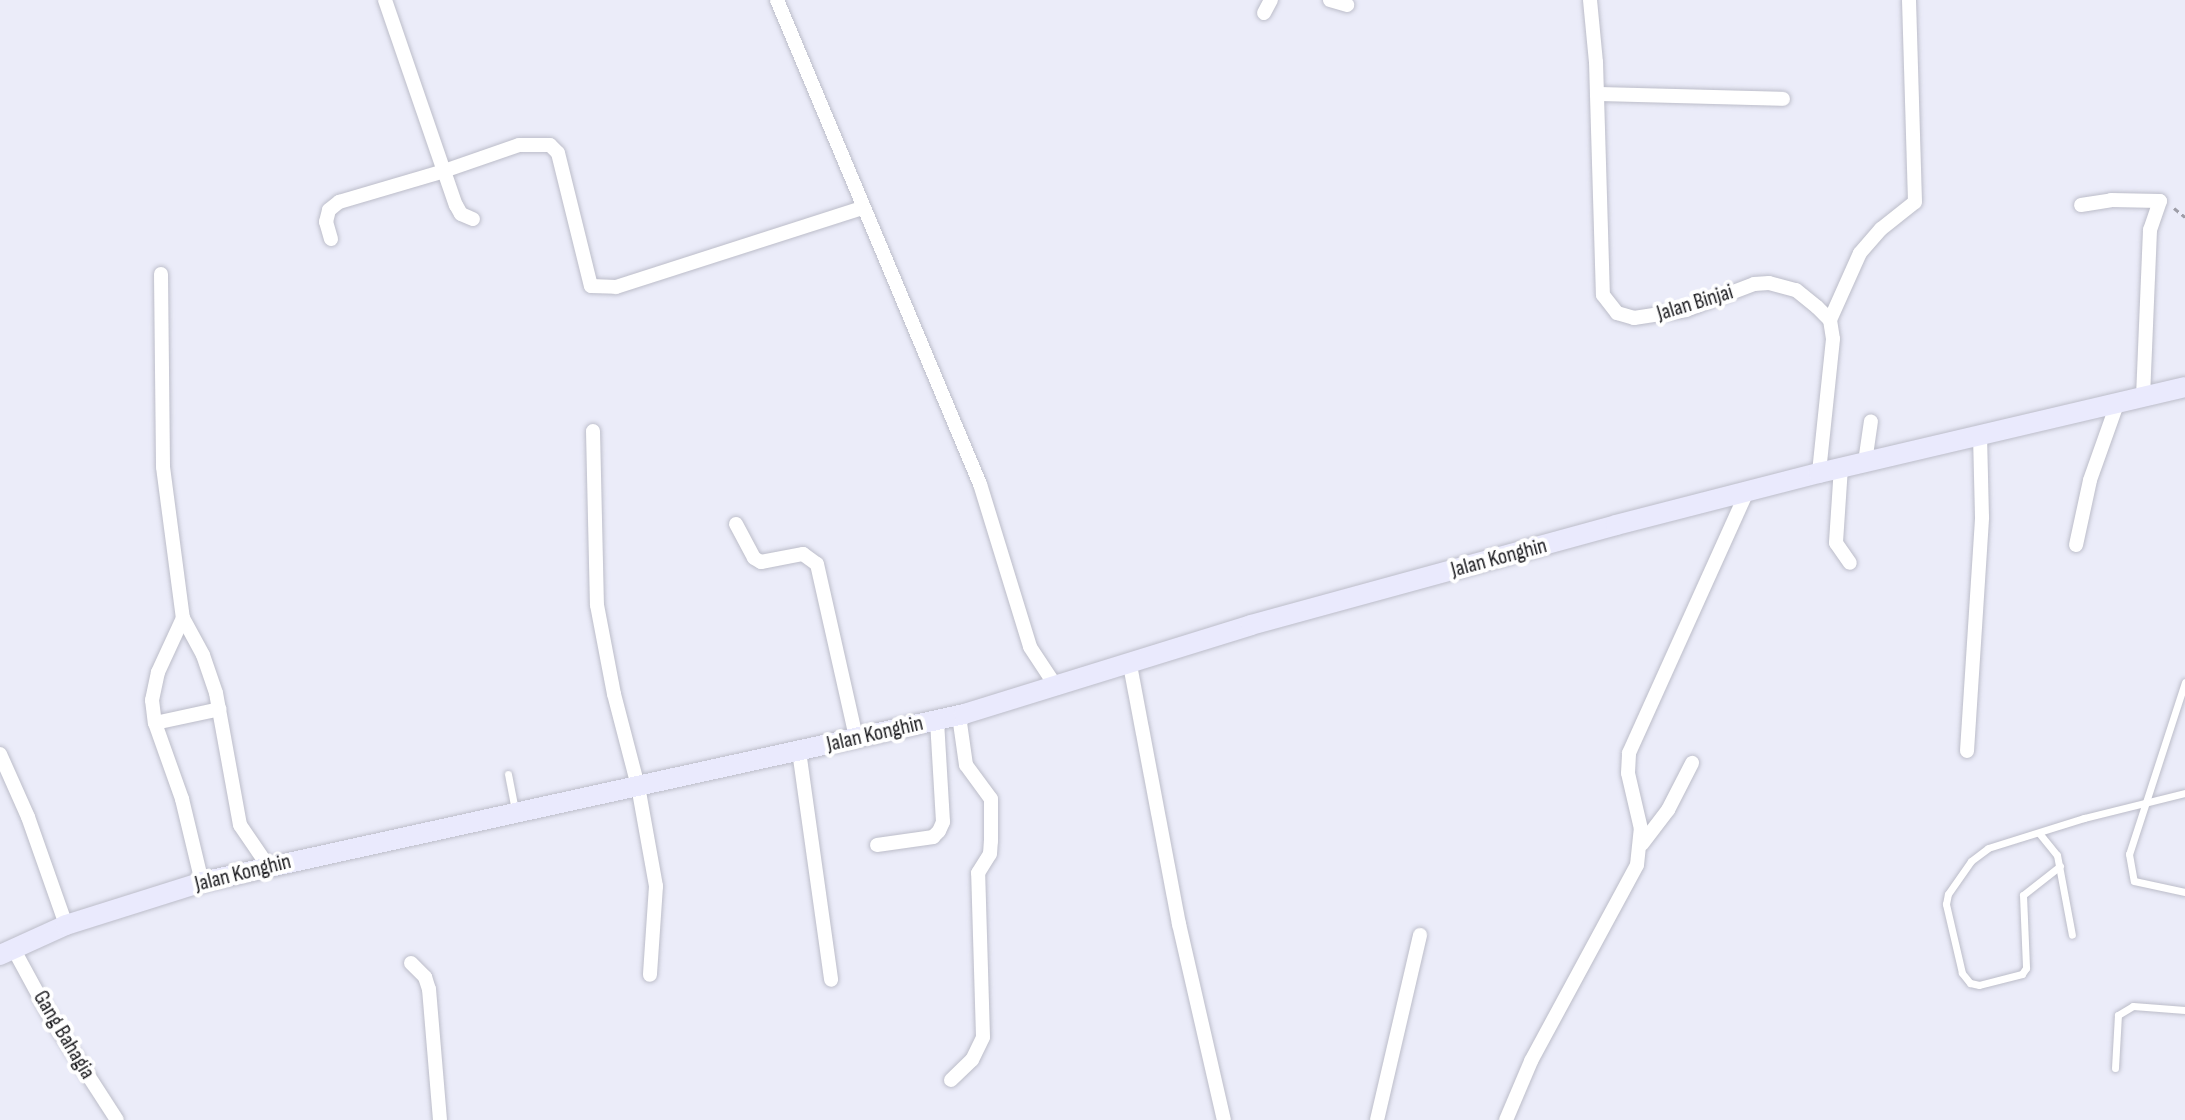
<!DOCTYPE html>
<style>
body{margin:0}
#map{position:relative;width:2185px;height:1120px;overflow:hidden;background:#ebecf9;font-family:"Sofia Sans Condensed",sans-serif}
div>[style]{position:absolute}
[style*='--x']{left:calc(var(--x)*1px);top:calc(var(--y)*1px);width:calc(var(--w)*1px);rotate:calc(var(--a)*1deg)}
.path>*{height:3px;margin-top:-1.5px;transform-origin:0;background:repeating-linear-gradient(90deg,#9d9da7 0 6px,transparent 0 10px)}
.roads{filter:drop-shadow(0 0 2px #bcbdc9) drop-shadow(0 0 2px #bcbdc9)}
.lane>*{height:7px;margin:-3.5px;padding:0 3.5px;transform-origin:3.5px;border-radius:3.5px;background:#fff}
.street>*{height:14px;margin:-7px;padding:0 7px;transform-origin:7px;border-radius:7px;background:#fff}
.secondary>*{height:20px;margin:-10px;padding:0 10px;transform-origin:10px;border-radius:10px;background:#eaeafd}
span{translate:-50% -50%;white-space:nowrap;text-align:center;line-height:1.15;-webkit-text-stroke:8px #fff;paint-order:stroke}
.street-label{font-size:22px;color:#1a1a1e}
</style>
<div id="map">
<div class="path">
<div style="--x:2174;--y:208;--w:14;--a:39"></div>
</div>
<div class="roads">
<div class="lane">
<div style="--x:2185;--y:682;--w:181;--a:108"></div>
<div style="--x:2129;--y:854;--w:27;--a:80"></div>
<div style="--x:2134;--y:881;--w:52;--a:12.2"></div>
<div style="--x:508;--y:774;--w:37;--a:79"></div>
<div style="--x:2039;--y:833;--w:28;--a:51"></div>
<div style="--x:2057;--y:855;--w:81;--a:79.4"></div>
<div style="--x:2060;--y:866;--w:47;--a:141.9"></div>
<div style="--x:2023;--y:895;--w:73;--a:87.6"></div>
<div style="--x:2026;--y:968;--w:7;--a:124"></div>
<div style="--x:2022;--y:974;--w:44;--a:165.7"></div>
<div style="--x:1979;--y:985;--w:9;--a:-167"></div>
<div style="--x:1970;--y:983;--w:13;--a:-129"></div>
<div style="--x:1962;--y:973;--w:71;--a:-103.1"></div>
<div style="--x:1946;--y:904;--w:10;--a:-79"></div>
<div style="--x:1948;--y:894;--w:40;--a:-55.1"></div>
<div style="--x:1971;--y:861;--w:21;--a:-37"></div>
<div style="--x:1988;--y:848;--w:101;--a:-17.4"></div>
<div style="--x:2084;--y:818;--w:104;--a:-13.9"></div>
<div style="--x:2115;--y:1068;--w:53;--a:-86.8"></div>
<div style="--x:2118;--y:1015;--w:17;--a:-31"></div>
<div style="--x:2133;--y:1006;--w:52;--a:4.4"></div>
</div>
<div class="street">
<div style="--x:385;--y:0;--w:181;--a:71"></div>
<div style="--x:444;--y:171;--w:79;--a:-19.1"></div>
<div style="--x:519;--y:145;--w:31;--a:0"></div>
<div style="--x:550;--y:145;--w:11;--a:45"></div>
<div style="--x:558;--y:153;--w:137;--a:76.1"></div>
<div style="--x:591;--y:286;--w:25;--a:2"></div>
<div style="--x:616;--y:287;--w:258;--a:-17.8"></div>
<div style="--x:777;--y:0;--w:525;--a:67.25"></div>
<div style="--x:980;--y:484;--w:170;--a:72.9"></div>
<div style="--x:1030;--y:647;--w:49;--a:56.6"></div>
<div style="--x:1330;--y:0;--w:18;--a:16"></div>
<div style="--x:1590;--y:0;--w:62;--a:84.5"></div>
<div style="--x:1596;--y:62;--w:233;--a:88.3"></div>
<div style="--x:1603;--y:295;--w:23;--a:52"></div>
<div style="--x:1617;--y:313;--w:18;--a:16"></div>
<div style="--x:1634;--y:318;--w:53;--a:-8.7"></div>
<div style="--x:1686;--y:310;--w:73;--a:-20.9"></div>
<div style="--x:1754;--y:284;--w:15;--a:-4"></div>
<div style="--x:1769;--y:283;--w:28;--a:15"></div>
<div style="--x:1796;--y:290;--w:27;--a:39"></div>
<div style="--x:1817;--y:307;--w:18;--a:45"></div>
<div style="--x:1830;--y:320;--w:19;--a:81"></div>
<div style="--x:1833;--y:339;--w:135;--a:96"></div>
<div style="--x:1264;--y:13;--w:15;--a:-62"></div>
<div style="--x:1597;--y:94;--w:186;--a:1.5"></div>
<div style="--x:2081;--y:205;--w:30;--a:-9"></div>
<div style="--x:2111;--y:200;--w:49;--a:1.2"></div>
<div style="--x:2160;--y:201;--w:31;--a:109"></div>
<div style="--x:2150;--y:230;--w:166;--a:92.4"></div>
<div style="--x:331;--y:239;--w:18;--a:-106"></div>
<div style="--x:326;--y:222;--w:12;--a:-76"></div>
<div style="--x:329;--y:210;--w:13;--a:-39"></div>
<div style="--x:339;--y:202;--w:109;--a:-16.4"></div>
<div style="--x:444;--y:171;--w:36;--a:71"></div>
<div style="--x:456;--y:205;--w:10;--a:61"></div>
<div style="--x:461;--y:214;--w:13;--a:23"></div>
<div style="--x:161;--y:274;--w:193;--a:89.4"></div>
<div style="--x:163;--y:467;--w:152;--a:82.5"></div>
<div style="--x:183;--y:618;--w:42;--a:61.6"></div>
<div style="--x:203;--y:655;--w:40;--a:71.1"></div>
<div style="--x:216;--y:693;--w:134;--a:79.7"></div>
<div style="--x:240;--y:825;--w:50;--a:55.7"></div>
<div style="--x:1830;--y:320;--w:73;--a:-65.9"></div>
<div style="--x:1860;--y:253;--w:32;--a:-49"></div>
<div style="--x:1881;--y:229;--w:43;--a:-38.5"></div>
<div style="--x:1915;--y:202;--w:202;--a:-91.7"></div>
<div style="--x:593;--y:431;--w:174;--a:88.7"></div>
<div style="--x:597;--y:605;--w:91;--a:79.2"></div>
<div style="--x:614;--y:694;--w:95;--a:75.4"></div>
<div style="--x:638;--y:786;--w:102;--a:79.8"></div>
<div style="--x:656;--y:886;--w:89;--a:93.9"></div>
<div style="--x:1865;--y:462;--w:41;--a:-81.7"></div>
<div style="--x:1841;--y:467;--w:76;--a:93.8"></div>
<div style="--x:1836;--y:543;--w:24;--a:55"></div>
<div style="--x:736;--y:524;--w:38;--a:62"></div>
<div style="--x:754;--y:558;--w:8;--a:30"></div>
<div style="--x:761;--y:562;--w:43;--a:-10.8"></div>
<div style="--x:803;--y:554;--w:17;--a:36"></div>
<div style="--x:817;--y:564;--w:177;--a:77.3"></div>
<div style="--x:2076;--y:545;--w:66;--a:-77.8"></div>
<div style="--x:2090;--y:480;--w:81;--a:-70.4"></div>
<div style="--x:183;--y:618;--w:60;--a:114.8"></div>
<div style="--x:158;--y:672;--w:29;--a:102"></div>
<div style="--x:152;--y:700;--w:23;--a:83"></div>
<div style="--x:155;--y:723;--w:81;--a:70.4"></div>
<div style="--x:182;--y:799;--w:85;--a:76.5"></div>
<div style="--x:1130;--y:665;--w:264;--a:79.3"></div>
<div style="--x:1179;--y:924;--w:201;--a:77.1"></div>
<div style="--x:155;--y:723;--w:66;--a:-12.2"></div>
<div style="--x:799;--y:751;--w:231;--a:82"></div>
<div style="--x:1967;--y:751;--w:234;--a:-86.3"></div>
<div style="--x:1982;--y:517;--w:83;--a:-91.4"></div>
<div style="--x:0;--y:754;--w:69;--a:66"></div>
<div style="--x:28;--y:817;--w:114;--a:70.6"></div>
<div style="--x:1642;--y:844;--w:43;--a:-52.6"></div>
<div style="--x:1668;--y:810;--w:53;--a:-62.9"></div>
<div style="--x:877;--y:845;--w:57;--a:-8.1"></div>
<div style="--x:933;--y:837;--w:8;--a:-45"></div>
<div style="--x:939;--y:831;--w:10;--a:-66"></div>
<div style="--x:943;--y:822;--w:102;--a:-93.4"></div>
<div style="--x:13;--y:948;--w:80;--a:61.5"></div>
<div style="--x:51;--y:1018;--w:121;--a:57.1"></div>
<div style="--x:411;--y:963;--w:20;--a:45"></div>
<div style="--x:425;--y:977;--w:13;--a:72"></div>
<div style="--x:429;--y:989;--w:131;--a:85.2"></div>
<div style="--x:951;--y:1080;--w:29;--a:-44"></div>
<div style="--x:972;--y:1060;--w:25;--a:-64"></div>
<div style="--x:983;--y:1037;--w:164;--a:-91.7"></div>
<div style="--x:978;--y:873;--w:22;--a:-58"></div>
<div style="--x:990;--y:854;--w:13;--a:-86"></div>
<div style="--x:991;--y:841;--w:42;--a:-90"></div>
<div style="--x:991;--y:799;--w:42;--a:-126.3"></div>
<div style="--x:966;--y:765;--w:49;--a:-98.1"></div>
<div style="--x:1377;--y:1120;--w:190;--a:-76.9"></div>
<div style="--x:1506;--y:1120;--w:64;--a:-67"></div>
<div style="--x:1531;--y:1061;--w:223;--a:-61.6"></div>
<div style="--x:1637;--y:865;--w:36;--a:-84"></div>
<div style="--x:1641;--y:829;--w:57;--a:-103.1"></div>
<div style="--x:1628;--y:773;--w:20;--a:-87"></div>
<div style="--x:1629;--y:753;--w:286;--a:-65.7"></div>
</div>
<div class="secondary">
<div style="--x:0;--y:955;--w:72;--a:-24.4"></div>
<div style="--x:66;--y:925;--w:143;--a:-17.5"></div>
<div style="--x:202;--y:882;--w:780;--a:-12.43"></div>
<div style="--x:964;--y:714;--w:300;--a:-17.2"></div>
<div style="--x:1251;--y:625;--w:378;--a:-15.3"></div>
<div style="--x:1616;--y:525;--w:210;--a:-14.4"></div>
<div style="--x:1819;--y:473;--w:376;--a:-13.2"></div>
</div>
</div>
<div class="street-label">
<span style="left:1695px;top:303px;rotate:-17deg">Jalan Binjai</span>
<span style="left:1499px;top:558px;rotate:-15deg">Jalan Konghin</span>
<span style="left:875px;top:734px;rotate:-13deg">Jalan Konghin</span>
<span style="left:243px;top:873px;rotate:-14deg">Jalan Konghin</span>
<span style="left:64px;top:1035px;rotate:59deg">Gang Bahagia</span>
</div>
</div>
